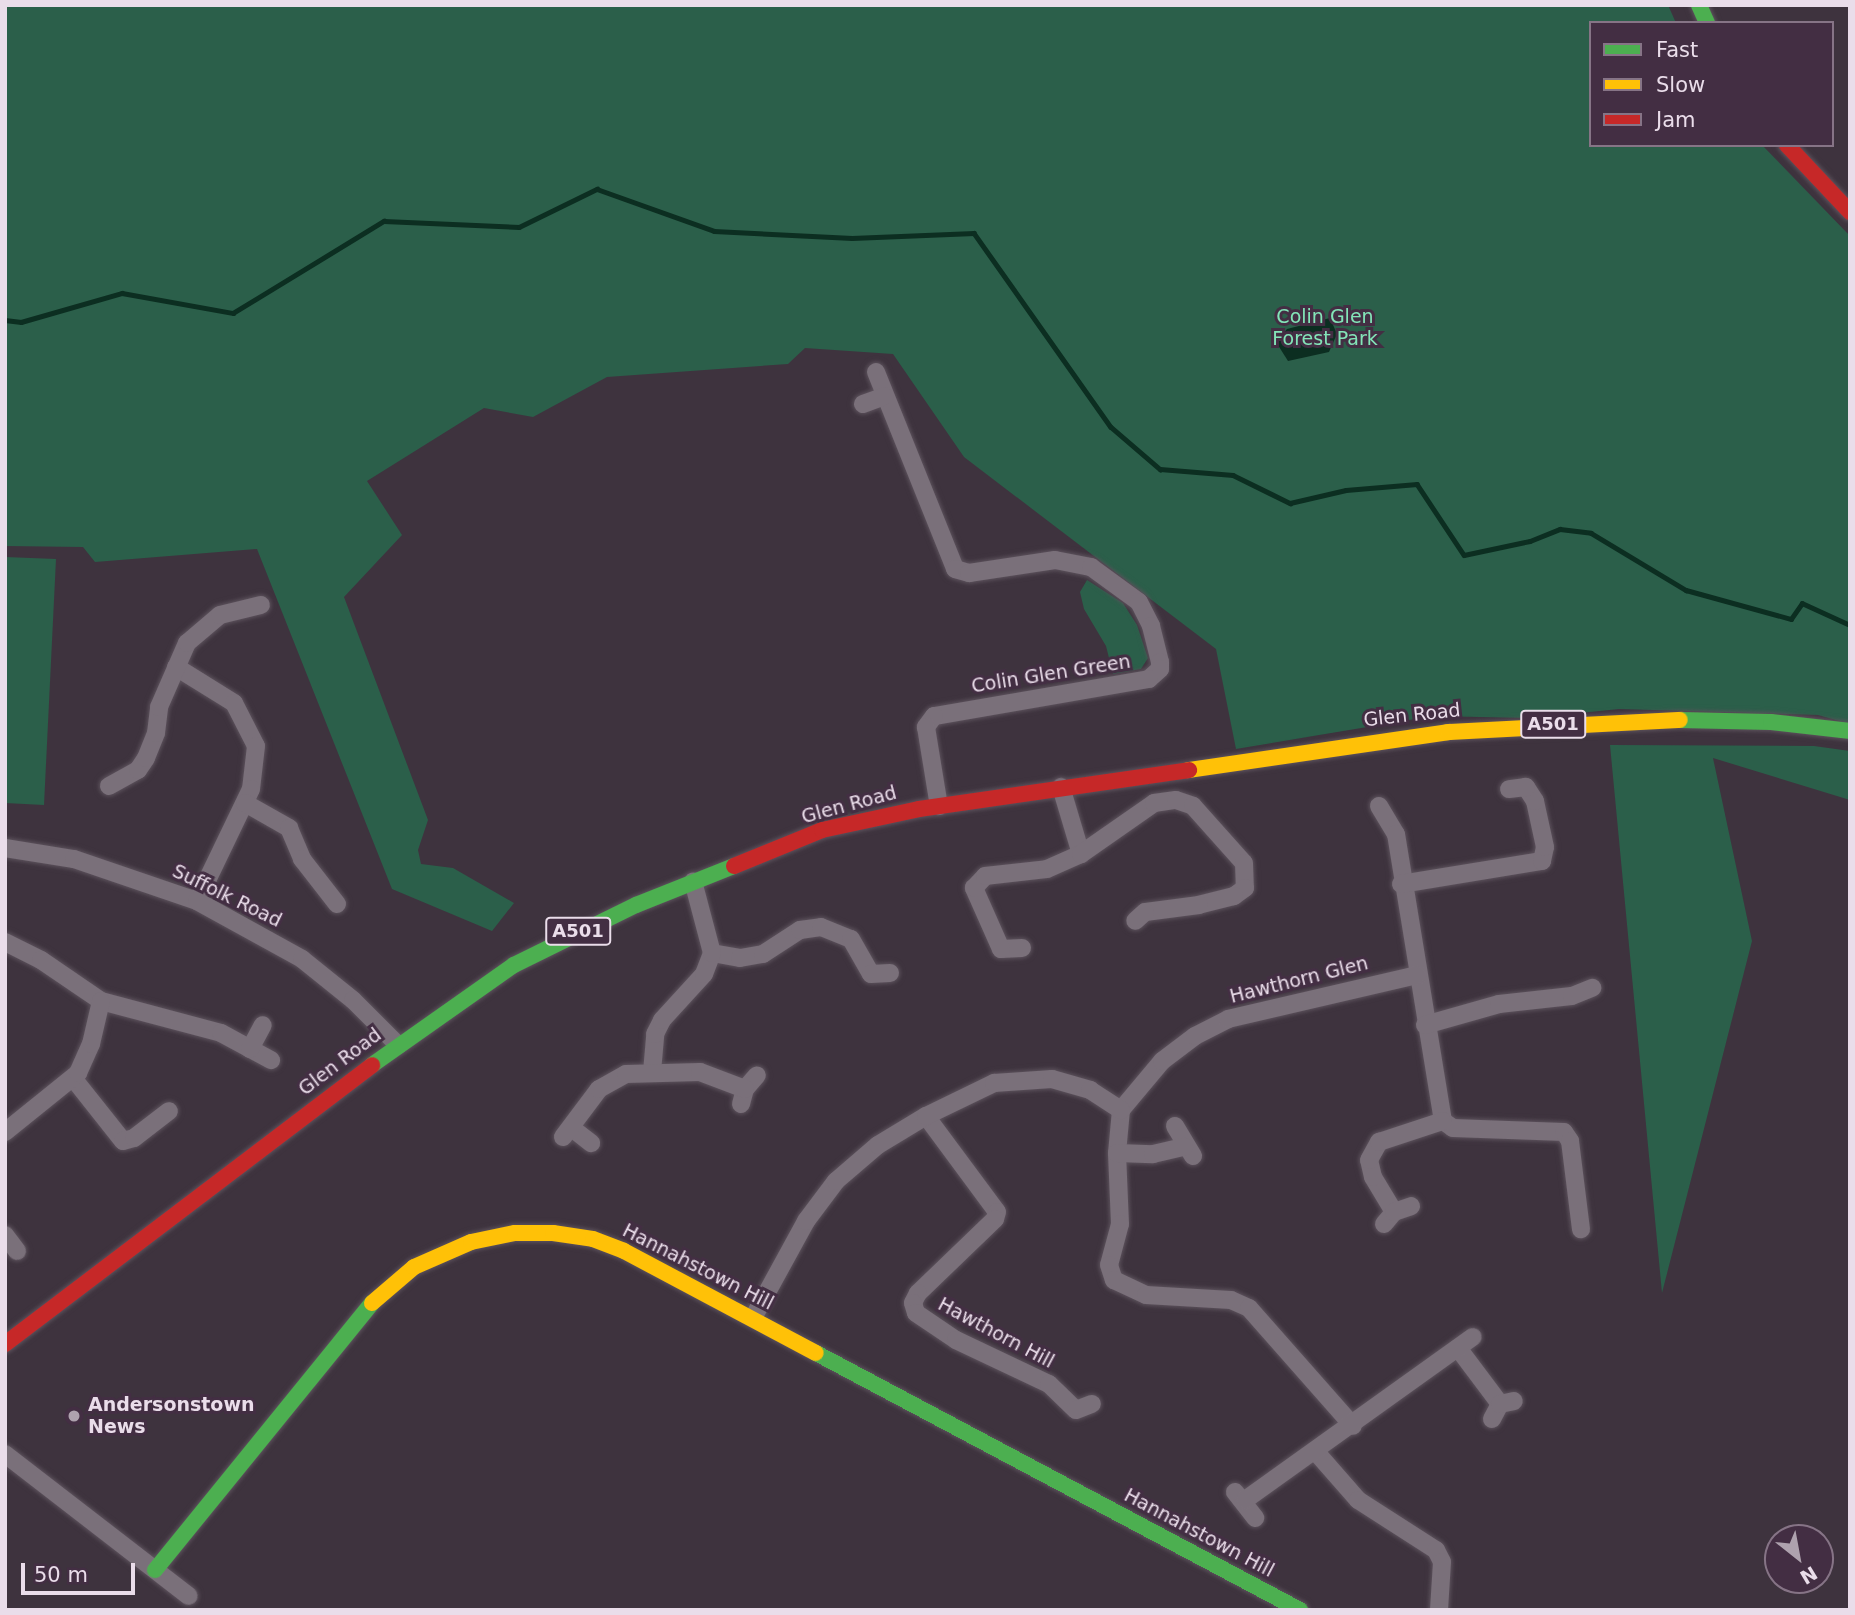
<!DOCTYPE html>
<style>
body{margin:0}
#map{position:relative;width:1855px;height:1615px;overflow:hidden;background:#3e333e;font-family:"DejaVu Sans",sans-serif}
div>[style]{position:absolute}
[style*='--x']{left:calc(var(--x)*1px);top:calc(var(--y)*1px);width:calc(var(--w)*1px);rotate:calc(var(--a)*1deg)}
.green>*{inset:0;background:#2b5f4a}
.water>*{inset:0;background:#0c2e21}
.stream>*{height:4.5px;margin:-2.25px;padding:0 2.25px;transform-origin:2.25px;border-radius:2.25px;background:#0c2e21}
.roads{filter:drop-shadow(0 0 2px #5c525c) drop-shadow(0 0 2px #5c525c)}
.street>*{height:18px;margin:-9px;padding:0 9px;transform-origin:9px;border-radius:9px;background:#7a707a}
.fast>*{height:16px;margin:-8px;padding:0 8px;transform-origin:8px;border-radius:8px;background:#4caf50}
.slow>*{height:16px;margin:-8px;padding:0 8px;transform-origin:8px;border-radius:8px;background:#ffc107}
.jam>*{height:16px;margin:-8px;padding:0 8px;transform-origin:8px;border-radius:8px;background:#c62828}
.dots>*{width:19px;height:19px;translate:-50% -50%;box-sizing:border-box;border:4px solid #432e43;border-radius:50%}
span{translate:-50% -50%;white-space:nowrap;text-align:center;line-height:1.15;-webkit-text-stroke:6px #432e43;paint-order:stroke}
.shield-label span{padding:2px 5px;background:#432e43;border:2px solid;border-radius:5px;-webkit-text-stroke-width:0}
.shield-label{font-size:18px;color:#eaddea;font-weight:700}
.park-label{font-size:19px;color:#83e5b8}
.street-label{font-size:19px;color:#eaddea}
.poi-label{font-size:19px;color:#eaddea;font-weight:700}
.left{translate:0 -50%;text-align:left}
.frame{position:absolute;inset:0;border:7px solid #eaddea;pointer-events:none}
.legend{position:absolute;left:1589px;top:21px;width:245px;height:126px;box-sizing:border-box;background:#432e43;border:2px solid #867486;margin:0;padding:9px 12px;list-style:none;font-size:21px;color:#eaddea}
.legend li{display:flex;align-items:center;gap:14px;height:35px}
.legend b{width:35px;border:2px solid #867486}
.north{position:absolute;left:1764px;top:1524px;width:70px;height:70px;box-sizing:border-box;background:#432e43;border:2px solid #867486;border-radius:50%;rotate:149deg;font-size:19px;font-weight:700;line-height:28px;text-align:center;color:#eaddea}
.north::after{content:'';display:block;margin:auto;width:24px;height:32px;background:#aea2ae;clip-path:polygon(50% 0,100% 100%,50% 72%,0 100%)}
.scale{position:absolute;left:21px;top:1563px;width:114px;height:32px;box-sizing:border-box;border:4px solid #eaddea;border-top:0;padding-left:9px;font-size:21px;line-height:24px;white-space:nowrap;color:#eaddea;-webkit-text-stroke:5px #432e43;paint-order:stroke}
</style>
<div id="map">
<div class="green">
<div style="clip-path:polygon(5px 5px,1668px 5px,1676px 23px,1591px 23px,1591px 145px,1762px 145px,1850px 236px,1850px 724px,1818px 715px,1619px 709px,1532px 718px,1433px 716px,1236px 749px,1216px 649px,964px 457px,893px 354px,805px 348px,788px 364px,607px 377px,533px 417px,484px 408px,367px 481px,402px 535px,344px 597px,428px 820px,418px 850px,421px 864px,453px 868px,514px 903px,492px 931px,392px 889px,257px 549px,95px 562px,83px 547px,5px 546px)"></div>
<div style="clip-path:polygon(5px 557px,56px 559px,44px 805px,5px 803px)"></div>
<div style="clip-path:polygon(1087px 580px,1123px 603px,1137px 625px,1148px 658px,1141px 669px,1113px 674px,1106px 646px,1084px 609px,1080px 592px)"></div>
<div style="clip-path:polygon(1610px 745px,1814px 746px,1850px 751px,1850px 800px,1713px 758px,1752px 941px,1662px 1293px)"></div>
</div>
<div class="water">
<div style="clip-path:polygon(1330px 318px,1337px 334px,1329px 352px,1288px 361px,1276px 342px,1287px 329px)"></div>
</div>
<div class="stream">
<div style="--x:5;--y:320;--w:16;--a:7"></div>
<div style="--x:21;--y:322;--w:105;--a:-16"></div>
<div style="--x:122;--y:293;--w:113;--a:10.2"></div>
<div style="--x:233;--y:313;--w:177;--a:-31.4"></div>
<div style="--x:384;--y:221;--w:135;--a:2.5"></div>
<div style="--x:519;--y:227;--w:87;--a:-26"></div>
<div style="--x:597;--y:189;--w:124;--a:19.7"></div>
<div style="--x:714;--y:231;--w:138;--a:2.9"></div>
<div style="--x:852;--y:238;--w:122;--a:-2.3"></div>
<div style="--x:974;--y:233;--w:237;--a:54.8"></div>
<div style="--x:1111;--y:427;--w:65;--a:40.6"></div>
<div style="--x:1160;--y:469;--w:73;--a:4.7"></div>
<div style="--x:1233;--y:475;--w:64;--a:26.2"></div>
<div style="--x:1290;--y:503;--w:57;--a:-13.1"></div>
<div style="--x:1346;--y:490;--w:71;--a:-4.8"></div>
<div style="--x:1417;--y:484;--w:85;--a:56.5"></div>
<div style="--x:1464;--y:555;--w:67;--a:-12"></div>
<div style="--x:1530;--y:541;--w:32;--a:-22"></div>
<div style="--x:1560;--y:529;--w:31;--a:7"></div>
<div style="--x:1591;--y:533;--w:111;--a:31"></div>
<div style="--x:1686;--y:590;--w:109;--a:15.4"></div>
<div style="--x:1791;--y:619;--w:19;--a:-55"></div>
<div style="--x:1802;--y:603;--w:53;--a:24.6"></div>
</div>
<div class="roads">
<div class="street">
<div style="--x:876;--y:372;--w:212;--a:68.1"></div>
<div style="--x:955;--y:569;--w:15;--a:16"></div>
<div style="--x:969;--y:573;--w:87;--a:-8.6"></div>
<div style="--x:1055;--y:560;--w:37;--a:11"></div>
<div style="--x:1091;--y:567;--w:59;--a:36.1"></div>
<div style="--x:1139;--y:602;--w:27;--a:63"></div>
<div style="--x:1151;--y:626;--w:37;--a:76"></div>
<div style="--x:1160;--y:662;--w:7;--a:90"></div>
<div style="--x:1160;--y:669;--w:15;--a:138"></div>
<div style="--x:1149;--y:679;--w:218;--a:170.2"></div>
<div style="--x:934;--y:716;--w:14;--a:126"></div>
<div style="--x:926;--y:727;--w:80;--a:80.7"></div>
<div style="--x:863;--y:404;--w:23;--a:-20"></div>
<div style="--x:176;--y:667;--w:68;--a:31.8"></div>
<div style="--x:234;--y:703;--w:48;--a:62.9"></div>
<div style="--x:256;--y:746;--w:43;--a:96.6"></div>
<div style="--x:251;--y:789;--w:124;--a:115.7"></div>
<div style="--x:109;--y:786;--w:33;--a:-29"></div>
<div style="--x:138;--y:770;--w:14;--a:-56"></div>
<div style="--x:146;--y:758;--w:27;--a:-68"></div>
<div style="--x:156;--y:733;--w:26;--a:-83"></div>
<div style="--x:159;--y:707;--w:70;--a:-66.4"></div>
<div style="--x:187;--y:643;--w:43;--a:-40.3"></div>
<div style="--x:220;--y:615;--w:42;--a:-13.7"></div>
<div style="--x:1061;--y:787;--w:70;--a:73.4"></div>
<div style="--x:245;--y:803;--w:51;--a:29.6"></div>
<div style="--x:289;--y:828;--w:34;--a:67"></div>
<div style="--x:302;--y:859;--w:57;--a:52.1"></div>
<div style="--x:1379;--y:806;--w:33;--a:59"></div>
<div style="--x:1396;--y:834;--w:291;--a:80.7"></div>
<div style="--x:1443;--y:1121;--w:12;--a:35"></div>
<div style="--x:1453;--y:1128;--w:111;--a:2.1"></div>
<div style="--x:1564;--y:1132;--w:11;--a:56"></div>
<div style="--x:1570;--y:1141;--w:89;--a:82.9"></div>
<div style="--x:5;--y:848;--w:70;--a:9.1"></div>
<div style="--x:74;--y:859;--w:130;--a:18.9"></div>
<div style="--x:197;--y:901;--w:120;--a:28.9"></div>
<div style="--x:302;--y:959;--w:65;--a:38.8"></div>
<div style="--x:353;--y:1000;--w:64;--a:45"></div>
<div style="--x:1401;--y:884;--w:143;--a:-9.3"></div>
<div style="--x:1542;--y:861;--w:14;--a:-78"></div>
<div style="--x:1545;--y:847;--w:47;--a:-102.3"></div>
<div style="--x:1535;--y:801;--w:17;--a:-123"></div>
<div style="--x:1526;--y:787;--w:17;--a:173"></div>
<div style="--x:5;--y:942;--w:40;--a:26.6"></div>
<div style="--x:41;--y:960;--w:73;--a:34.3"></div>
<div style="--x:101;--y:1001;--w:124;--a:14.9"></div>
<div style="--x:221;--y:1033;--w:57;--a:28.4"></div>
<div style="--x:1022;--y:948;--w:21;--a:177"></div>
<div style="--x:1001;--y:949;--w:67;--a:-113.9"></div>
<div style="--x:974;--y:888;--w:16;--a:-47"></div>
<div style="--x:985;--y:876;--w:62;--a:-6.4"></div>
<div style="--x:1047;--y:869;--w:37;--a:-24"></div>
<div style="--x:1081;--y:854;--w:89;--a:-34.9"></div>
<div style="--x:1154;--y:803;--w:22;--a:-8"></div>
<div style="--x:1176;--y:800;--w:18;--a:19"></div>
<div style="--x:1193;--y:806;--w:76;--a:48.2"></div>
<div style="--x:1244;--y:863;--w:25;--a:88"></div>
<div style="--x:1245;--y:888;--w:14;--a:144"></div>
<div style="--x:1234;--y:896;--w:36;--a:166"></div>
<div style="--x:1199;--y:905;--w:54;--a:172.6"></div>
<div style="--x:1145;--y:912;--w:13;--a:138"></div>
<div style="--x:712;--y:953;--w:28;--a:10"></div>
<div style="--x:740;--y:958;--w:23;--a:-10"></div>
<div style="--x:763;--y:954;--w:44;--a:-33"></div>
<div style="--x:800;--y:930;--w:21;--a:-8"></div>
<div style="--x:821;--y:927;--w:32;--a:22"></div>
<div style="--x:851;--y:939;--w:40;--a:60.3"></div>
<div style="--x:871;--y:974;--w:19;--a:-3"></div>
<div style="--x:1425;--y:1025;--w:77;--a:-15.8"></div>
<div style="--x:1499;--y:1004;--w:73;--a:-6.3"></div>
<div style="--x:1572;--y:996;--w:22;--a:-22"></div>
<div style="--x:250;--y:1049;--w:27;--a:-62"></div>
<div style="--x:652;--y:1072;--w:38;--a:-85"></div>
<div style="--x:655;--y:1034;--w:16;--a:-63"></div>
<div style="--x:662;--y:1020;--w:62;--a:-47.6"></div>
<div style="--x:704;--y:974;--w:22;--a:-69"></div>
<div style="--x:712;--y:953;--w:74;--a:-104.8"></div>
<div style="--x:73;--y:1078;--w:80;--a:51.6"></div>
<div style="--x:123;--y:1141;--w:11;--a:-15"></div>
<div style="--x:134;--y:1138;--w:44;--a:-37.6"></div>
<div style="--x:741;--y:1104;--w:16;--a:-75"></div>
<div style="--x:745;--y:1089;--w:18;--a:-49"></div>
<div style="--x:1121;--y:1110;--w:43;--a:95.3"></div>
<div style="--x:1117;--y:1153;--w:71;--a:87.6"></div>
<div style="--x:1120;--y:1224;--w:42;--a:105"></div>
<div style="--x:1109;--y:1265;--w:16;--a:72"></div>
<div style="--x:1114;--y:1280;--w:35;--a:25"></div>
<div style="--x:1146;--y:1295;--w:85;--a:3.4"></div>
<div style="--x:1231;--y:1300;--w:20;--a:24"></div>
<div style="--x:1249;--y:1308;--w:157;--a:48.6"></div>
<div style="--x:1121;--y:1110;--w:64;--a:-50.1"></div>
<div style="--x:1162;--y:1061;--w:41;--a:-37.1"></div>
<div style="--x:1195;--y:1036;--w:37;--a:-27"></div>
<div style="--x:1228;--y:1019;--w:194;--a:-13.1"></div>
<div style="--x:926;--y:1116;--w:119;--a:53.5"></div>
<div style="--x:997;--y:1212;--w:7;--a:106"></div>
<div style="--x:995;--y:1219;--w:107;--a:136.1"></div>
<div style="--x:918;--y:1293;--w:11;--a:117"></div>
<div style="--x:913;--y:1303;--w:10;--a:73"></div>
<div style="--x:916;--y:1313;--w:48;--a:34"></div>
<div style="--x:956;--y:1340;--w:103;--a:25.3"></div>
<div style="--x:1049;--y:1384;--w:37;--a:44"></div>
<div style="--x:1076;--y:1410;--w:17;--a:-21"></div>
<div style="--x:1175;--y:1126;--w:35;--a:59"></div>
<div style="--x:573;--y:1129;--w:23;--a:38"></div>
<div style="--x:5;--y:1132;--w:94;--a:-38.9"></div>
<div style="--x:78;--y:1073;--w:32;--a:-66"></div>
<div style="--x:91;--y:1044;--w:44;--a:-76.9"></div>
<div style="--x:563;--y:1137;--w:60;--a:-53.1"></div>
<div style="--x:599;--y:1089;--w:31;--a:-29"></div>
<div style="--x:626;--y:1074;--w:74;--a:-1.5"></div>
<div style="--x:700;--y:1072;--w:48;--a:20.7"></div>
<div style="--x:1117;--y:1153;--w:36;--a:2"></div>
<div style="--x:1153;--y:1154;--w:32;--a:-13"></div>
<div style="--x:1394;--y:1212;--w:41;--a:-121"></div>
<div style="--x:1373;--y:1177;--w:17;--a:-103"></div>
<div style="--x:1369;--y:1160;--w:21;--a:-61"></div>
<div style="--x:1379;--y:1142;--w:67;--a:-18.2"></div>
<div style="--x:1384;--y:1224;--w:16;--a:-50"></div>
<div style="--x:1394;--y:1212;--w:18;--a:-19"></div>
<div style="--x:5;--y:1235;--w:20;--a:53"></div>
<div style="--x:753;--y:1318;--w:111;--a:-61.3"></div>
<div style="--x:806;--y:1221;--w:50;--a:-53.1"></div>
<div style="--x:836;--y:1181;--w:55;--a:-40.6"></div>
<div style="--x:878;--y:1145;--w:56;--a:-31.1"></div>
<div style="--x:926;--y:1116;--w:76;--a:-25.9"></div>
<div style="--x:994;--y:1083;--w:58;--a:-3.9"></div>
<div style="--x:1052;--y:1079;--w:40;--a:16"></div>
<div style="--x:1090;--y:1090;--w:37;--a:33"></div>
<div style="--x:1458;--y:1348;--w:70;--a:53.1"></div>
<div style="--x:1492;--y:1419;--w:17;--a:-62"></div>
<div style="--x:1500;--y:1404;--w:14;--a:-12"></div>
<div style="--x:1316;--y:1452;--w:64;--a:48.8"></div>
<div style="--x:1358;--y:1500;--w:93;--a:32.7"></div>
<div style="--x:1436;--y:1550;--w:13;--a:63"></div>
<div style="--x:1442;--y:1562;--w:48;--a:93.6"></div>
<div style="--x:5;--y:1454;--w:232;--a:37.7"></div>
<div style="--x:1235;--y:1492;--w:33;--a:52"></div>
<div style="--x:1245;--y:1500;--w:280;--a:-35.6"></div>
</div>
<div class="fast">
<div style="--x:1699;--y:5;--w:20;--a:66"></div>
<div style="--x:1680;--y:720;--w:91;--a:1.3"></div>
<div style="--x:1771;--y:722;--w:80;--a:6.5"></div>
<div style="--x:372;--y:1065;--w:174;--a:-35.2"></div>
<div style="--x:514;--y:965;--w:136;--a:-26.2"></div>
<div style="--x:636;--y:905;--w:105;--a:-21.7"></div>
<div style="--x:816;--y:1353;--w:548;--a:27.97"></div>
<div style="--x:155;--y:1570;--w:344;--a:-50.9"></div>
</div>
<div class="slow">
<div style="--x:1189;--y:770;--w:262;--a:-8.3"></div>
<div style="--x:1448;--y:732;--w:232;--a:-3"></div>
<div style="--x:372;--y:1303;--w:55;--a:-40.6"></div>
<div style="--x:414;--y:1267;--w:62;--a:-23.7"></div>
<div style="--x:471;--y:1242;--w:45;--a:-11.6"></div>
<div style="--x:515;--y:1233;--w:38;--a:0"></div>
<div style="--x:553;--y:1233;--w:40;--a:8.5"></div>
<div style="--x:593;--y:1239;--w:33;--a:21"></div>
<div style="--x:624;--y:1251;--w:217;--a:28"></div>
</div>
<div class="jam">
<div style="--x:1787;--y:145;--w:92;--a:46.8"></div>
<div style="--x:734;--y:866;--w:95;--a:-22.2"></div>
<div style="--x:822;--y:830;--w:99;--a:-12.2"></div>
<div style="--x:919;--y:809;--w:273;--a:-8.2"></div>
<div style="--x:5;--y:1344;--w:461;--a:-37.2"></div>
</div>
</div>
<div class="dots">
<div style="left:74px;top:1416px;background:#aea2ae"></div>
</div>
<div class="shield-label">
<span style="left:1553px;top:724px">A501</span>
<span style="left:578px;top:931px">A501</span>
</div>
<div class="park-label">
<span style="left:1325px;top:328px">Colin Glen<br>Forest Park</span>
</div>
<div class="street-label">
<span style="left:1051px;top:674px;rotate:-9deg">Colin Glen Green</span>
<span style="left:1412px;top:715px;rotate:-6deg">Glen Road</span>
<span style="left:849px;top:805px;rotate:-15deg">Glen Road</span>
<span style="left:227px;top:896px;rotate:26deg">Suffolk Road</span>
<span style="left:1299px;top:980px;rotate:-14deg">Hawthorn Glen</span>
<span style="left:340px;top:1062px;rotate:-37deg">Glen Road</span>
<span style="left:698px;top:1267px;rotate:27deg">Hannahstown Hill</span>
<span style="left:996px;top:1333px;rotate:28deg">Hawthorn Hill</span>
<span style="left:1199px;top:1533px;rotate:28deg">Hannahstown Hill</span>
</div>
<div class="poi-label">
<span class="left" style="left:88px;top:1416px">Andersonstown<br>News</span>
</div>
<div class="frame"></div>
<ul class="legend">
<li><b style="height:9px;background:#4caf50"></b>Fast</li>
<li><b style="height:9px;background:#ffc107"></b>Slow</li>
<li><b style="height:9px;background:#c62828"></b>Jam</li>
</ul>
<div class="north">N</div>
<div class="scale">50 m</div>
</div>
